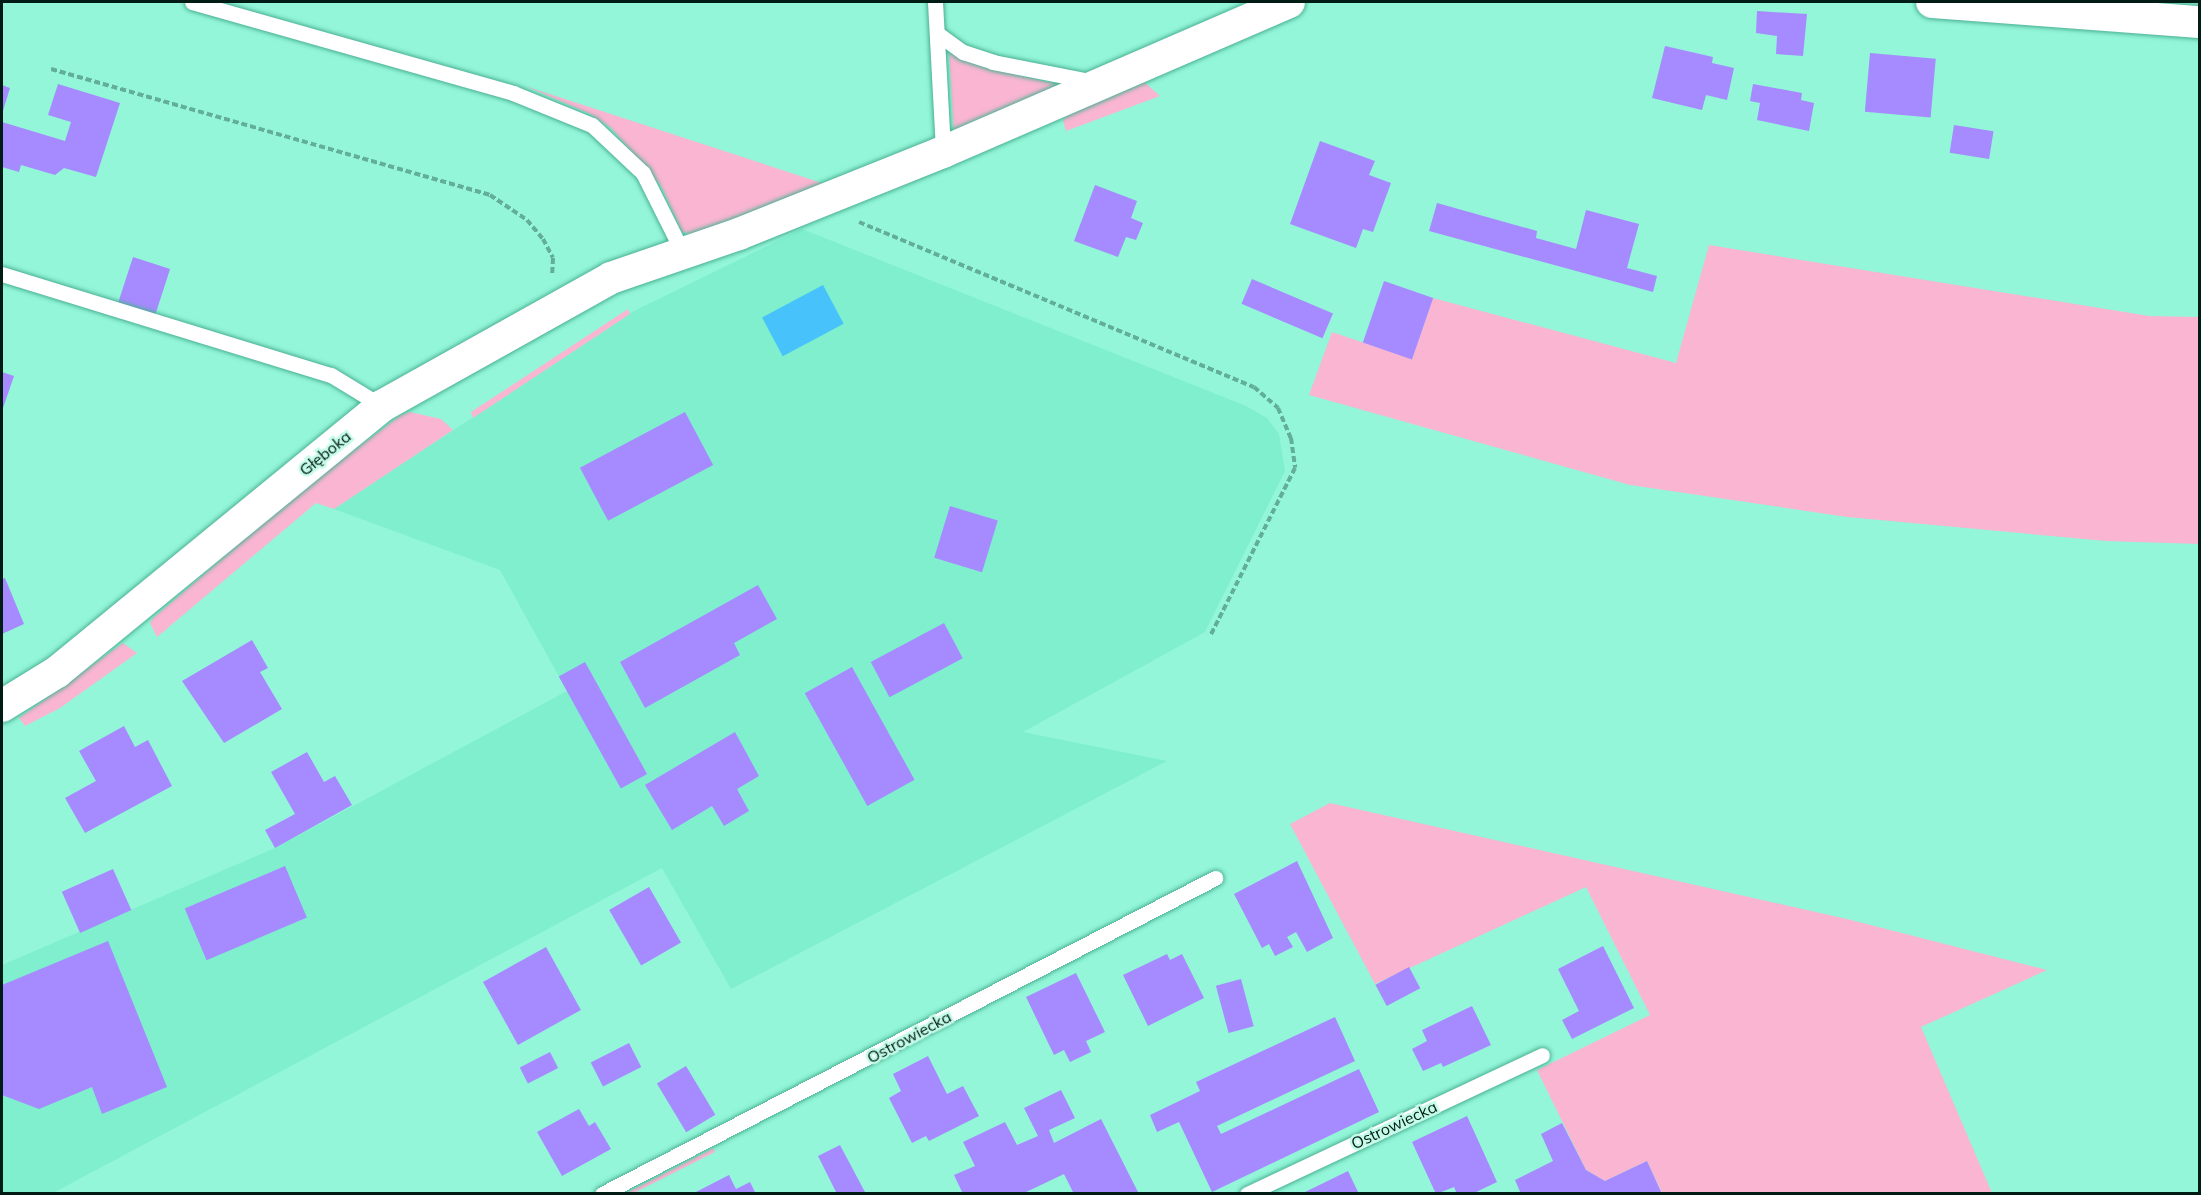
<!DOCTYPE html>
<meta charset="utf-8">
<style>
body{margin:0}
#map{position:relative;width:2201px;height:1195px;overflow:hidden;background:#93f6d8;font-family:Mulish,sans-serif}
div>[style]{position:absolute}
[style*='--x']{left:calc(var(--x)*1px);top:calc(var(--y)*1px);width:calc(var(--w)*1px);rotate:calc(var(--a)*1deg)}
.built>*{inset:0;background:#7fefce}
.green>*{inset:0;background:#fab5d2}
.water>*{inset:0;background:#47c2fb;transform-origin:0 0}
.building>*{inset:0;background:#a68aff;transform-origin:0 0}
.path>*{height:4px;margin-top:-2px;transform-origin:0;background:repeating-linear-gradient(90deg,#62ae97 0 6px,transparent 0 9px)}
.roads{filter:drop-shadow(0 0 2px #4bb094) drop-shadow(0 0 2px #4bb094)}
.lane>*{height:15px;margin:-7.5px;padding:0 7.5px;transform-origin:7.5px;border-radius:7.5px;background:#fff}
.street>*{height:32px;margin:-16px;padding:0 16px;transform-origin:16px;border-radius:16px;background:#fff}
span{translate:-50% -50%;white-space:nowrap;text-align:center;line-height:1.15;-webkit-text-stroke:5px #c3fbe8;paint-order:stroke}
.street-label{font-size:16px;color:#001c14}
.frame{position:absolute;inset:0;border:3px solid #001c14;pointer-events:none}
</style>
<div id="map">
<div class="built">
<div style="clip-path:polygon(802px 229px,1246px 406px,1267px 418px,1279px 434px,1285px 471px,1205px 632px,1023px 732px,1167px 761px,731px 989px,662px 868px,53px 1193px,2px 1194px,2px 965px,275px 848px,567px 691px,500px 570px,334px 509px,634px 311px)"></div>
</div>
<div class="green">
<div style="clip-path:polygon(949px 53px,981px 66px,1069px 87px,954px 136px)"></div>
<div style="clip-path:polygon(1143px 81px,1160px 96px,1066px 131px,1063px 120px,1067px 115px)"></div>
<div style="clip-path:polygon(525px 86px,834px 187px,696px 235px,682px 232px,661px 186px,611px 128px,590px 114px)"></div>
<div style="clip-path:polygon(1709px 245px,2149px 316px,2199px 317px,2199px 544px,2106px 541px,1847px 517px,1630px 485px,1309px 395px,1332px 332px,1412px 359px,1433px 298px,1676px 363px)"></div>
<div style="clip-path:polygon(628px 309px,630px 314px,473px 418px,471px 412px)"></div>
<div style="clip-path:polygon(410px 412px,441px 419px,453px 430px,334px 509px,316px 503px,157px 637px,150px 623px,152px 619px,305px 487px,401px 415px)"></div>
<div style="clip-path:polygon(123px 643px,137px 653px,60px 708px,25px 726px,19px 718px)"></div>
<div style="clip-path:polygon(1330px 803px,1847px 919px,2047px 970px,1921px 1027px,1992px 1193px,1662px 1193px,1647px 1161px,1605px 1181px,1586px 1170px,1537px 1070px,1650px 1015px,1586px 887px,1375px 984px,1290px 824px)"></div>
<div style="clip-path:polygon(714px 1148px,715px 1152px,634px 1193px,626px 1193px)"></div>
</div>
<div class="water">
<div style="left:823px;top:285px;width:44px;height:69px;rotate:62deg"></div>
</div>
<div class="building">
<div style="clip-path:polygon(1757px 11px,1807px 14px,1803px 56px,1776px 54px,1777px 36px,1756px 33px)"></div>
<div style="clip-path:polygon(1665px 46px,1713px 57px,1712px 63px,1734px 68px,1727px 100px,1706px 95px,1702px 110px,1652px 98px)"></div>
<div style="left:1870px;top:53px;width:66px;height:59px;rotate:5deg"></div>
<div style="clip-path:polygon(58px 84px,120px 103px,96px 177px,64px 168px,55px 175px,21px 165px,19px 172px,2px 167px,2px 122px,65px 141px,71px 122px,48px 115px)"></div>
<div style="clip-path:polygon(1753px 84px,1802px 93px,1801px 100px,1814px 103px,1809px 131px,1757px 120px,1760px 103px,1750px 101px)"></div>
<div style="clip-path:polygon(2px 85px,10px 88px,2px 114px)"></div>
<div style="left:1954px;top:125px;width:40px;height:28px;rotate:9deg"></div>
<div style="clip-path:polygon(1320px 141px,1375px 161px,1369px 175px,1391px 183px,1373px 232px,1363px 229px,1356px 248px,1290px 224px)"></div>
<div style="clip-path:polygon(1095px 185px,1137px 201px,1131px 218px,1143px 223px,1136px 240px,1126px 237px,1118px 257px,1074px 241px)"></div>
<div style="clip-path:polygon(1437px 203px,1537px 231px,1536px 238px,1576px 249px,1586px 210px,1639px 224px,1627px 268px,1657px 276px,1653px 292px,1429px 231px)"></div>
<div style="left:133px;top:257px;width:39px;height:48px;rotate:18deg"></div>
<div style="left:1252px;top:279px;width:88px;height:27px;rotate:23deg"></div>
<div style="left:1384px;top:281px;width:52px;height:65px;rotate:19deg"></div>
<div style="clip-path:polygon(2px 372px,14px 376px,3px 408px,2px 407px)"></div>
<div style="left:685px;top:412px;width:60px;height:119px;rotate:62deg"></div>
<div style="left:950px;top:506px;width:50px;height:54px;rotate:17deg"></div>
<div style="clip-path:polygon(5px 578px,24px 624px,2px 634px,2px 579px)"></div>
<div style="clip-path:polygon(758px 585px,777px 619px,734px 643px,740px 655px,645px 708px,620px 662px)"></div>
<div style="left:944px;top:623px;width:40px;height:83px;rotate:62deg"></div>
<div style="clip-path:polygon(252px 640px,268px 668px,260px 672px,282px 709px,224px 743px,182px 681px)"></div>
<div style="left:585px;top:662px;width:128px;height:30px;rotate:61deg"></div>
<div style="left:852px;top:667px;width:129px;height:54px;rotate:61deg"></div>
<div style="clip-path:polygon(124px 726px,135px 747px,148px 740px,172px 786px,85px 833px,65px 798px,96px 781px,79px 751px)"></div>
<div style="clip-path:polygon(735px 732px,759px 776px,737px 789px,749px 811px,724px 826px,712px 806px,672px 830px,645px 785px)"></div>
<div style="clip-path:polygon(307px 752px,324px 782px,335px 776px,352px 805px,275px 848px,265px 830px,295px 814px,271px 772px)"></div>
<div style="clip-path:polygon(1297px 861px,1333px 938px,1307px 952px,1296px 932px,1287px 937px,1293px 947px,1275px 956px,1269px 944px,1262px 948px,1234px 894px)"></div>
<div style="left:285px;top:866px;width:56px;height:109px;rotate:67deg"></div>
<div style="left:113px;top:869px;width:45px;height:56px;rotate:66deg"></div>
<div style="left:649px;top:887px;width:64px;height:46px;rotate:60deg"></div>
<div style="clip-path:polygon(108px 941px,167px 1087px,102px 1114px,92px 1087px,39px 1109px,2px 1095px,2px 985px)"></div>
<div style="clip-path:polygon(1603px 946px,1634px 1008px,1572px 1039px,1562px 1020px,1579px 1011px,1558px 969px)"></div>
<div style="left:546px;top:947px;width:72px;height:72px;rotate:61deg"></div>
<div style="clip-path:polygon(1167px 954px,1170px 960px,1182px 954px,1204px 998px,1148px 1026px,1123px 975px)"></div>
<div style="left:1409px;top:967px;width:24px;height:38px;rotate:62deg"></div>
<div style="clip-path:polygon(1076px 973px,1105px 1032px,1086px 1041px,1091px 1052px,1070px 1062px,1064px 1050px,1054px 1055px,1026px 997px)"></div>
<div style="left:1241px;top:979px;width:49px;height:26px;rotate:75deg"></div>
<div style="clip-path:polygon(1472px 1006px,1491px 1045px,1443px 1067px,1441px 1063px,1423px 1071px,1412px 1049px,1427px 1041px,1422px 1030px)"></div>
<div style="clip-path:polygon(1335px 1017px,1355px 1061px,1217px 1126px,1221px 1134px,1359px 1069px,1379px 1112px,1212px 1192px,1179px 1122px,1157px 1132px,1150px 1115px,1200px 1091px,1196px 1082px)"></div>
<div style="left:629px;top:1043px;width:27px;height:43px;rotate:63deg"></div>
<div style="left:550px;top:1052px;width:18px;height:34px;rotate:63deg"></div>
<div style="clip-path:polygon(928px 1056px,947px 1094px,963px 1086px,979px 1116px,929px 1141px,926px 1136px,912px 1143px,889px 1098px,901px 1091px,893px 1074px)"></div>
<div style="left:686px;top:1066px;width:57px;height:34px;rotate:59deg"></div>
<div style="clip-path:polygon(1061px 1090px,1075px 1118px,1049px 1130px,1054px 1143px,1101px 1119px,1139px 1194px,1074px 1194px,1064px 1174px,1022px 1194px,963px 1194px,954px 1175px,975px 1166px,963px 1142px,1005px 1122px,1017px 1145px,1038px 1136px,1024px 1108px)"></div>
<div style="clip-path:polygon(579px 1109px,589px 1126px,595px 1122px,611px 1149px,562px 1176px,537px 1132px)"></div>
<div style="clip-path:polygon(1467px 1116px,1497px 1182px,1472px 1194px,1457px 1194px,1454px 1187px,1436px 1194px,1412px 1142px)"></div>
<div style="clip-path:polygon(1562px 1123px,1586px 1170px,1605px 1181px,1647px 1161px,1662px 1194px,1521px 1194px,1515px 1180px,1553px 1161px,1541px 1134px)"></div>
<div style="clip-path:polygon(840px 1145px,866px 1194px,837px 1194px,818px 1156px)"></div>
<div style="clip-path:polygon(1348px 1171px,1359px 1194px,1301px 1194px)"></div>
<div style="clip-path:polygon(729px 1175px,736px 1189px,750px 1182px,756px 1194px,692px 1194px)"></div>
</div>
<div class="path">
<div style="--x:51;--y:69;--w:457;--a:16"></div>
<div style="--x:490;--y:195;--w:45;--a:34"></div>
<div style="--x:527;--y:220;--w:25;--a:50"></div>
<div style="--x:543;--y:239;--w:21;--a:62"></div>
<div style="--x:553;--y:258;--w:17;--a:93"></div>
<div style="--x:859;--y:222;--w:428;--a:22.7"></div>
<div style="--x:1254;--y:387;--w:32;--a:41"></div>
<div style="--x:1278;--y:408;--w:33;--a:67"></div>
<div style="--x:1291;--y:438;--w:30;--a:82"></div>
<div style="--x:1295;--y:468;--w:188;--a:116.8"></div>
</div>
<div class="roads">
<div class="lane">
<div style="--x:192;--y:2;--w:334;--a:15.8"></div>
<div style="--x:513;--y:93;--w:85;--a:22.1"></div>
<div style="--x:592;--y:125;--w:70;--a:43.3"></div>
<div style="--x:643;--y:173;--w:89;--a:63.4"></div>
<div style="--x:935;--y:2;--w:150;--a:86.9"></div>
<div style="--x:938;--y:34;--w:31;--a:36"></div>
<div style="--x:963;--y:52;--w:32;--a:18"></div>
<div style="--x:993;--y:62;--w:99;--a:11.1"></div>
<div style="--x:2;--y:274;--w:344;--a:17.1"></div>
<div style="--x:331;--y:375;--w:60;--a:31.3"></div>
<div style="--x:602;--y:1194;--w:690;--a:-27.27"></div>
<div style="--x:1247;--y:1194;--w:326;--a:-25.2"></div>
</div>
<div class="street">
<div style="--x:1932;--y:2;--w:269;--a:4.3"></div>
<div style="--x:2;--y:706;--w:65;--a:-31.7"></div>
<div style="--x:57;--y:672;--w:420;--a:-39.3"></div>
<div style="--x:382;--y:406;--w:262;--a:-29.2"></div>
<div style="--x:611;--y:278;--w:135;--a:-19"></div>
<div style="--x:739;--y:234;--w:220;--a:-21.9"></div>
<div style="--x:943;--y:152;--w:377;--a:-23.4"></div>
</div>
</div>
<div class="street-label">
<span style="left:325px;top:453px;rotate:-39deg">Głęboka</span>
<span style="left:909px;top:1037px;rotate:-28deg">Ostrowiecka</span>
<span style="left:1394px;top:1125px;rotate:-25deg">Ostrowiecka</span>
</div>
<div class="frame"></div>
</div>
